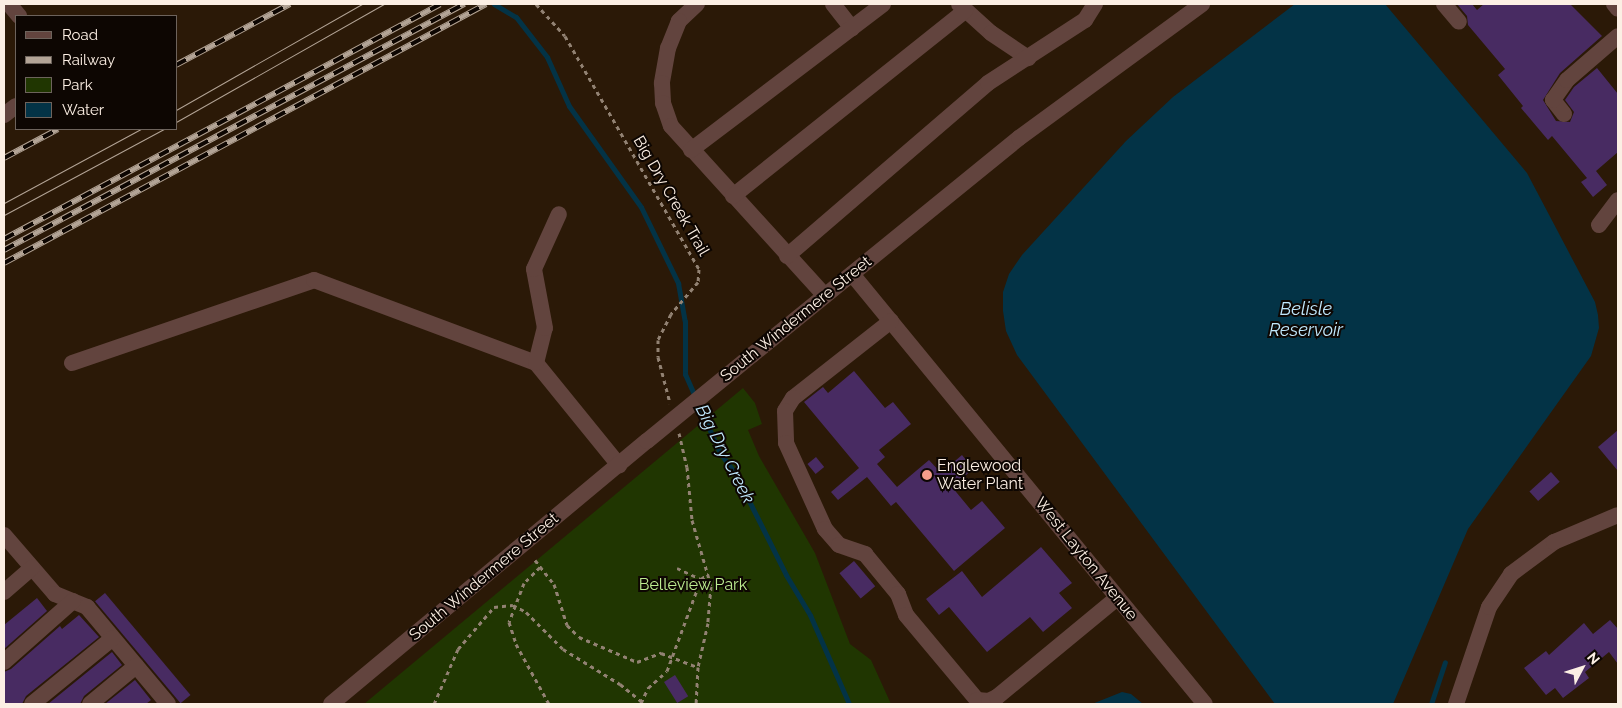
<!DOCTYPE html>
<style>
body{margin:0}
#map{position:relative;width:1622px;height:708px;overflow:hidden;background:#2b1907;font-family:Raleway,sans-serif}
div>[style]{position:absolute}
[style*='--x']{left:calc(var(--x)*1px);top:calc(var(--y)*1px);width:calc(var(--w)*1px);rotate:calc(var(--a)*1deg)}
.green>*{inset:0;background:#203601}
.water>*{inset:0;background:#033346}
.stream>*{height:5px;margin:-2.5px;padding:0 2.5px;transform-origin:2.5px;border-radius:2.5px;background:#033346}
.building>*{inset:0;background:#482b62;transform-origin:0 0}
.path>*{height:3px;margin-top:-1.5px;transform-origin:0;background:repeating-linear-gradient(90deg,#928273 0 4px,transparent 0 8px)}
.minor>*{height:16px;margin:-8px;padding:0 8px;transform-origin:8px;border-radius:8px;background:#62443e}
.tram>*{height:1px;margin:-0.5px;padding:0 0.5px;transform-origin:0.5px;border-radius:0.5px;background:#b3a496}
.rail>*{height:5.5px;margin-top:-2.75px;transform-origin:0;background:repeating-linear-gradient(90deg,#0d0602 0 11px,#b3a496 0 22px);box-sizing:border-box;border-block:1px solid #b3a496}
.minor-bridge>*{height:16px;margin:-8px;padding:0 8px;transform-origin:8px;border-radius:8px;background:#62443e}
.dots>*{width:14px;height:14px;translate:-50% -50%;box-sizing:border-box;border:2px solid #0d0602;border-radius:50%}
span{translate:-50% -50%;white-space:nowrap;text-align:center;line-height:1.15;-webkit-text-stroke:4px #0d0602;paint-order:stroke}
.street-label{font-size:16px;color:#fcefe4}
.poi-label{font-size:16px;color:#fcefe4}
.left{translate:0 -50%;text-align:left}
.park-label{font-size:16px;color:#bdec91}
.water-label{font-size:18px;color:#bfe7fc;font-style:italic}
.frame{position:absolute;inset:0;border:5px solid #fcefe4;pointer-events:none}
.legend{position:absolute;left:15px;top:15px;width:162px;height:115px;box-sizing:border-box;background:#0d0602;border:1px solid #6d635c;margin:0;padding:6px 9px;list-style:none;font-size:15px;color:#fcefe4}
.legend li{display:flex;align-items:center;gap:10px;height:25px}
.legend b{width:25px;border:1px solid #6d635c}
.north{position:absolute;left:1557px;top:643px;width:50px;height:50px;-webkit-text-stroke:4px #0d0602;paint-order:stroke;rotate:50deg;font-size:14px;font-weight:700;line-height:20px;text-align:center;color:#fcefe4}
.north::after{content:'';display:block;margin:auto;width:18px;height:22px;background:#fcefe4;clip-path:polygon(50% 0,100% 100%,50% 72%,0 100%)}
</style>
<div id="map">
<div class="green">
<div style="clip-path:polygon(743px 388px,755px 403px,762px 424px,748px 430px,759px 456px,815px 553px,850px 644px,871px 660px,891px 704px,364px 704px)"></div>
</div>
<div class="water">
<div style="clip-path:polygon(1295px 4px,1385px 4px,1527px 173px,1595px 302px,1598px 315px,1599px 328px,1591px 356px,1468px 529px,1393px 704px,1275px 704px,1017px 355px,1006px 331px,1003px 311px,1003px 292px,1009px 274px,1022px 255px,1126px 141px,1173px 97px)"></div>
<div style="clip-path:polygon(1122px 692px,1131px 694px,1143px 704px,1092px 704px)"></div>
</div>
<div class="stream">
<div style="--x:494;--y:4;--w:26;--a:31"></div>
<div style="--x:516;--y:17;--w:51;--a:52.2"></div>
<div style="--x:547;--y:57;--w:54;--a:65.8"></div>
<div style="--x:569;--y:106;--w:124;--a:54.5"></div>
<div style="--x:641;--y:207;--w:85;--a:64"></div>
<div style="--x:678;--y:283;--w:39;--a:80"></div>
<div style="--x:685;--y:321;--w:53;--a:90"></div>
<div style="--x:685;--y:374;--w:86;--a:66.1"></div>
<div style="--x:720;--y:453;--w:25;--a:53"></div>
<div style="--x:735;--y:473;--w:114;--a:63.4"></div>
<div style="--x:786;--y:575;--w:47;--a:59"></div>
<div style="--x:810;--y:615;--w:97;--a:66.3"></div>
<div style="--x:1431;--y:704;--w:44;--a:-71.6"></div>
</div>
<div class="building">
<div style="clip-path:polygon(1457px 4px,1472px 4px,1477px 10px,1484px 4px,1570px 4px,1602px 36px,1560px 73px,1543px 100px,1556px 121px,1570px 122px,1574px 112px,1565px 100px,1574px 87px,1597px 68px,1618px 94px,1618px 152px,1596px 171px,1607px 185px,1593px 197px,1581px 182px,1587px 178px,1552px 136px,1548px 140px,1521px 108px,1523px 106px,1498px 75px,1505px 69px,1468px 25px,1467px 16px)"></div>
<div style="clip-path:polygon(854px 371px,885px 408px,893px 402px,911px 424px,879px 450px,885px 457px,877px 464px,897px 487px,929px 460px,941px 473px,962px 455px,973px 469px,952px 487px,971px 510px,982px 501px,1005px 528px,954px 571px,896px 502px,891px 506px,867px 477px,838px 500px,831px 492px,859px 468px,804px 402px,823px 387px,828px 393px)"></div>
<div style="clip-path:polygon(1618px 430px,1618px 471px,1598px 447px)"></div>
<div style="left:816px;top:457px;width:13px;height:11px;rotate:51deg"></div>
<div style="left:1551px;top:472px;width:13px;height:29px;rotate:48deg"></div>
<div style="clip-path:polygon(1041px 547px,1072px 583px,1059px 593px,1072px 608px,1043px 632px,1030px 617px,987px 652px,949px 607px,939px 615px,926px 599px,962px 571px,982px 597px)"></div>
<div style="left:854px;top:561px;width:33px;height:19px;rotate:50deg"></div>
<div style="left:105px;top:593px;width:133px;height:13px;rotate:50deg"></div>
<div style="clip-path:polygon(37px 598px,47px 611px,4px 649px,4px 625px)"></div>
<div style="clip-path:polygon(79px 615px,99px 637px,26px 696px,22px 704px,4px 704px,4px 672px,11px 669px,60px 626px,62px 629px)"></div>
<div style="clip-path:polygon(1610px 620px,1618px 629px,1618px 664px,1609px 652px,1585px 672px,1589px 678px,1563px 698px,1555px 688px,1546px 695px,1524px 668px,1546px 651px,1549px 655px,1584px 623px,1593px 634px)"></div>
<div style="clip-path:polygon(112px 652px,122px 665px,84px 696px,80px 704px,48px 704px)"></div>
<div style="left:675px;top:675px;width:25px;height:13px;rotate:58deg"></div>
<div style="clip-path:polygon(135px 680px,151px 700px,146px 704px,105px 704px)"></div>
</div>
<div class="path">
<div style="--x:536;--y:4;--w:43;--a:47.8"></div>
<div style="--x:565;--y:36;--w:269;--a:60.1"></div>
<div style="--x:699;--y:269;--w:13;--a:94"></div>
<div style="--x:698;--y:282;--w:42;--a:130.2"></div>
<div style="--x:671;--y:314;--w:29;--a:117"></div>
<div style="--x:658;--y:340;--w:17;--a:90"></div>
<div style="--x:658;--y:357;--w:48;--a:75.4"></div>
<div style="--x:679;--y:433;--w:35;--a:77"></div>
<div style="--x:687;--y:467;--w:53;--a:84.6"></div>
<div style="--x:692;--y:520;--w:69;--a:73.9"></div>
<div style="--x:711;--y:586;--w:37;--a:95"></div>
<div style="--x:708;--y:623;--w:45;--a:102.8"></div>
<div style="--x:698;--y:667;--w:37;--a:93"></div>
<div style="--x:535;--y:560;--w:31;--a:52"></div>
<div style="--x:554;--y:584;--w:43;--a:72.4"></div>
<div style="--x:567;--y:625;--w:17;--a:45"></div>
<div style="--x:579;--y:637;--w:63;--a:23.3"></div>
<div style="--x:637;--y:662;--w:26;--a:-21"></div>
<div style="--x:661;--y:653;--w:40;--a:21"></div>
<div style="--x:540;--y:567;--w:23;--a:135"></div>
<div style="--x:524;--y:583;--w:42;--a:111"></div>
<div style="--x:509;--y:622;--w:23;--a:72"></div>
<div style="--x:516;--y:644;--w:68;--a:61.2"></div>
<div style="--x:677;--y:568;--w:26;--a:25"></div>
<div style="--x:641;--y:703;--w:17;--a:-65"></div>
<div style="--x:648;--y:688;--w:25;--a:-42"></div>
<div style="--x:667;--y:671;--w:98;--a:-69.7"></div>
<div style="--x:701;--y:579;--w:9;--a:-36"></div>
<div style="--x:434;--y:704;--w:60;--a:-66.4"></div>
<div style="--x:458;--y:649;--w:55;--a:-49.4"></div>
<div style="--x:494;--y:607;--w:19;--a:-6"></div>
<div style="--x:513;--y:605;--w:15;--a:28"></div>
<div style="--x:526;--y:612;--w:52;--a:45"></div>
<div style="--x:563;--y:649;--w:67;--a:31.6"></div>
<div style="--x:620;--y:684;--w:32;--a:39"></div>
</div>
<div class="minor">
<div style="--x:9;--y:4;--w:16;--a:50"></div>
<div style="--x:697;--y:4;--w:25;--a:137"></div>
<div style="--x:679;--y:21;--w:29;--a:112"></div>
<div style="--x:668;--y:48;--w:36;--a:100"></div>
<div style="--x:662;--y:83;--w:20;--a:87"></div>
<div style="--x:663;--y:103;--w:24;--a:71"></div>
<div style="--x:671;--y:126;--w:229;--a:47.8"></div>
<div style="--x:833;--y:4;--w:31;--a:52"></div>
<div style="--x:959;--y:4;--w:43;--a:42.2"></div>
<div style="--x:991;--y:33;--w:45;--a:34"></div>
<div style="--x:1444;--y:4;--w:23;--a:50"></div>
<div style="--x:1614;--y:4;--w:6;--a:51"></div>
<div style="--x:1564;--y:114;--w:18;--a:-128"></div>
<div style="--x:1553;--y:100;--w:24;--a:-55"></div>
<div style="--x:1567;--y:80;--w:67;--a:-40.8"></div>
<div style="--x:4;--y:115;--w:15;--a:-37"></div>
<div style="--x:691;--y:150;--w:241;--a:-37.2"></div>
<div style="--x:733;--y:196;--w:297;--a:-38.6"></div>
<div style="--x:1599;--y:225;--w:31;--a:-53"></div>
<div style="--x:787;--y:256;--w:265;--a:-40.7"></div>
<div style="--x:988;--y:83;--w:116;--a:-33"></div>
<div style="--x:1085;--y:20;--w:19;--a:-58"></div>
<div style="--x:852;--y:274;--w:556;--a:50.62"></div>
<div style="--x:891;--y:321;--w:125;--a:141.8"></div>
<div style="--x:793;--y:398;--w:15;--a:122"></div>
<div style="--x:785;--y:411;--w:32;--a:88"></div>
<div style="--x:786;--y:443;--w:94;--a:65.6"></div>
<div style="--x:825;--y:529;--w:21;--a:49"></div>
<div style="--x:839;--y:545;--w:28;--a:19"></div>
<div style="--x:865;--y:554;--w:52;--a:50.5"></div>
<div style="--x:898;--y:594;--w:22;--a:69"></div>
<div style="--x:906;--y:615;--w:111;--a:50.1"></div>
<div style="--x:977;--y:700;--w:12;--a:5"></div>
<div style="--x:989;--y:701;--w:9;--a:-27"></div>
<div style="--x:997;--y:697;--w:156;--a:-39.5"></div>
<div style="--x:752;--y:355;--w:344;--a:-39.1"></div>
<div style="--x:1019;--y:138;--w:227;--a:-36.2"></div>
<div style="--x:72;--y:363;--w:256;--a:-18.9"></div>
<div style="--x:314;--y:280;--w:237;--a:20.5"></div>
<div style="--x:536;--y:363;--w:132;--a:50.9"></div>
<div style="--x:536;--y:363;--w:36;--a:-76"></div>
<div style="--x:545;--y:328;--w:60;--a:-100.6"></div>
<div style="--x:534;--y:269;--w:60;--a:-65.6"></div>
<div style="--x:4;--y:535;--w:78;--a:49.2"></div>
<div style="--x:55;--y:594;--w:35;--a:22"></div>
<div style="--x:87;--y:607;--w:126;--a:50.1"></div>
<div style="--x:4;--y:592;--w:37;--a:-41"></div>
<div style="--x:4;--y:662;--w:92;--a:-41.5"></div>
<div style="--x:32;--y:704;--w:104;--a:-39.2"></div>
<div style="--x:90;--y:704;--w:60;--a:-39.6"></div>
<div style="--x:331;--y:704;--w:411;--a:-39.8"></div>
<div style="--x:1456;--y:704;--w:102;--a:-71.2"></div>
<div style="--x:1489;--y:607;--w:40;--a:-56"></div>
<div style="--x:1511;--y:574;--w:54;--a:-36.7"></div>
<div style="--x:1554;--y:542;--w:69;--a:-22.9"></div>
</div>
<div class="tram">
<div style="--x:176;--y:110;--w:214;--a:-29.7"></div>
<div style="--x:176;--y:122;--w:239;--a:-29.6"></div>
<div style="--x:4;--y:203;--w:156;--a:-28.4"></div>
<div style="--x:4;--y:215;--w:182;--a:-28.3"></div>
</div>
<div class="rail">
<div style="--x:176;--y:65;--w:129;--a:-28.2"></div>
<div style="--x:4;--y:158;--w:61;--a:-28.2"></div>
<div style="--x:4;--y:239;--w:495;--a:-28.3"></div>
<div style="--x:4;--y:250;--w:522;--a:-28.14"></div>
<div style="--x:4;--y:263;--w:547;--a:-28.25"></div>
</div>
<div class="minor-bridge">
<div style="--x:647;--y:441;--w:136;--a:-39.3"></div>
</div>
<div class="dots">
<div style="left:927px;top:475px;background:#f49d8b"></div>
</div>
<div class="street-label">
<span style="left:671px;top:196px;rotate:60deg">Big Dry Creek Trail</span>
<span style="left:796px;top:319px;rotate:-39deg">South Windermere Street</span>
<span style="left:1086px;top:559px;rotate:51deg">West Layton Avenue</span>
<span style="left:484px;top:577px;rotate:-40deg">South Windermere Street</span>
</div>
<div class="poi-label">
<span class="left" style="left:937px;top:475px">Englewood<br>Water Plant</span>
</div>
<div class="park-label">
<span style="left:693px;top:585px">Belleview Park</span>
</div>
<div class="water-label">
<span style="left:1306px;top:320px">Belisle<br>Reservoir</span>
<span style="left:725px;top:454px;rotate:63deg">Big Dry Creek</span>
</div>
<div class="frame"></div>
<ul class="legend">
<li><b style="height:6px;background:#62443e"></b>Road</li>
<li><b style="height:6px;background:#b3a496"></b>Railway</li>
<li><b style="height:14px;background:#203601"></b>Park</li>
<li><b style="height:14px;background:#033346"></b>Water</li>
</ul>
<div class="north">N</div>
</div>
